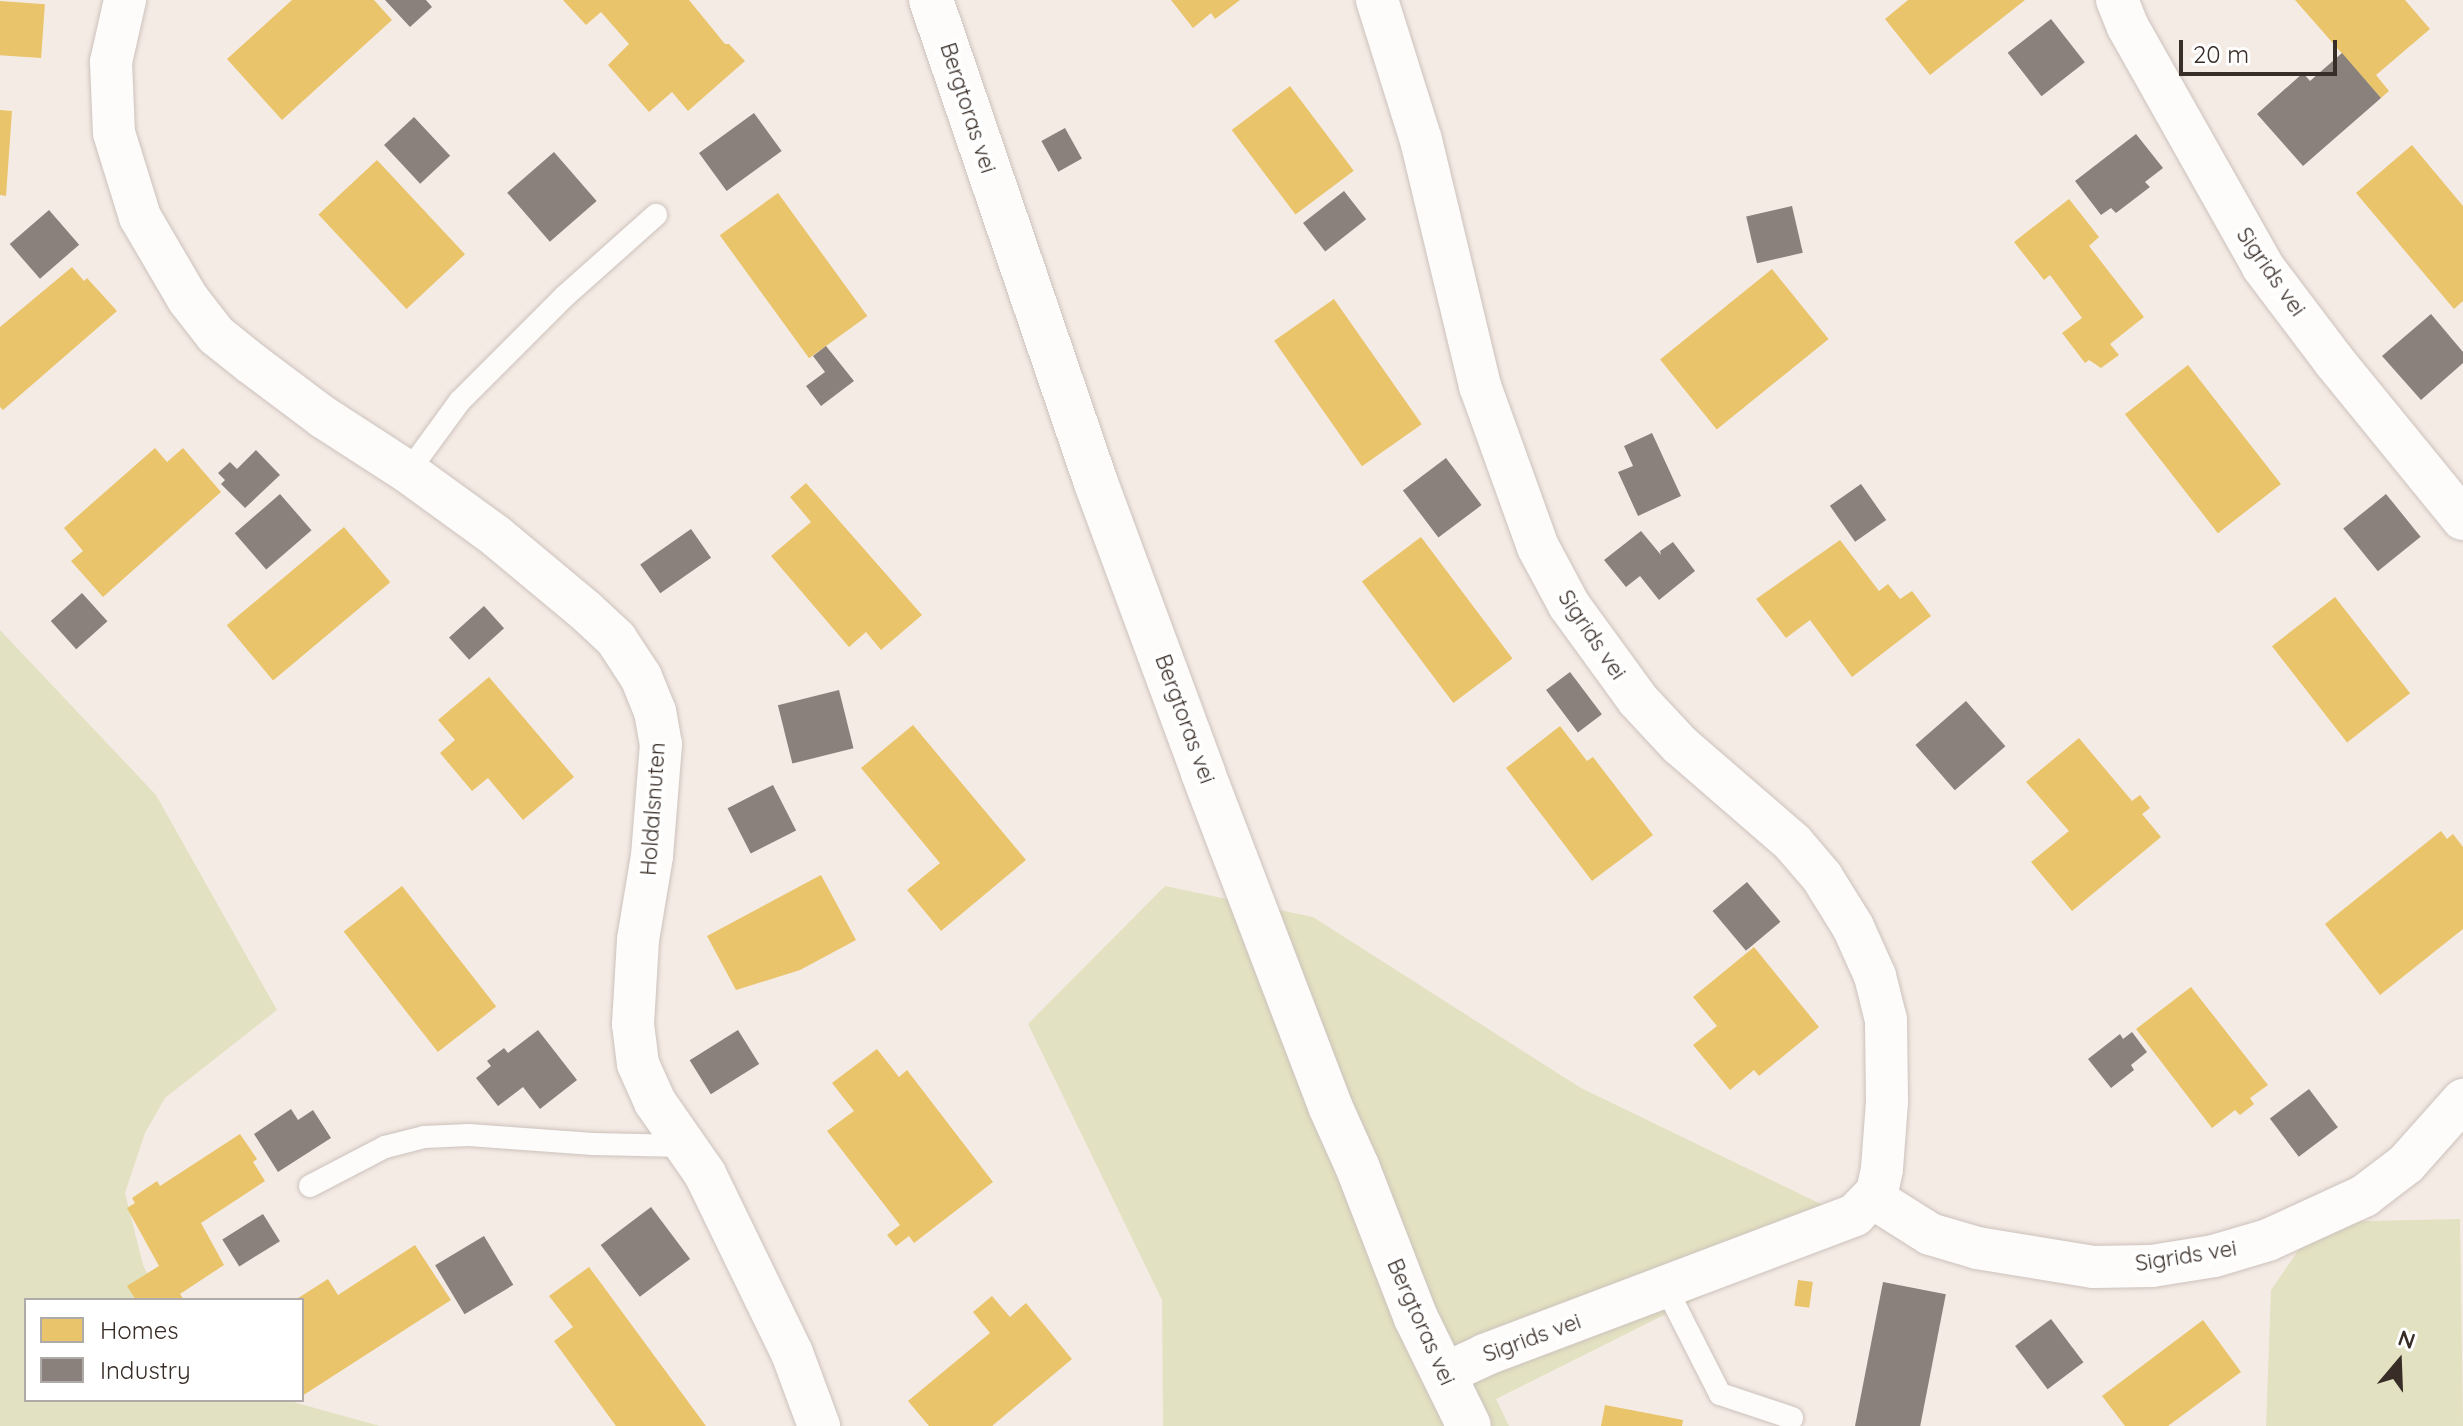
<!DOCTYPE html>
<style>
body{margin:0}
#map{position:relative;width:2463px;height:1426px;overflow:hidden;background:#f5ebe5;font-family:Quicksand,sans-serif}
div>[style]{position:absolute}
[style*='--x']{left:calc(var(--x)*1px);top:calc(var(--y)*1px);width:calc(var(--w)*1px);rotate:calc(var(--a)*1deg)}
.green>*{inset:0;background:#e2e1c1}
.homes>*{inset:0;background:#e9c46a;transform-origin:0 0}
.industry>*{inset:0;background:#8a817c;transform-origin:0 0}
.roads{filter:drop-shadow(0 0 2px #ccc2bc) drop-shadow(0 0 2px #ccc2bc)}
.lane>*{height:22px;margin:-11px;padding:0 11px;transform-origin:11px;border-radius:11px;background:#fefcfb}
.street>*{height:42px;margin:-21px;padding:0 21px;transform-origin:21px;border-radius:21px;background:#fefcfb}
.secondary>*{height:44px;margin:-22px;padding:0 22px;transform-origin:22px;border-radius:22px;background:#fefcfb}
span{translate:-50% -50%;white-space:nowrap;text-align:center;line-height:1.15;-webkit-text-stroke:8px #fff;paint-order:stroke}
.street-label{font-size:22px;color:#382d27}
.legend{position:absolute;left:24px;top:1298px;width:280px;height:104px;box-sizing:border-box;background:#fff;border:2px solid #afaba9;margin:0;padding:10px 14px;list-style:none;font-size:24px;color:#382d27}
.legend li{display:flex;align-items:center;gap:16px;height:40px}
.legend b{width:40px;border:2px solid #afaba9}
.north{position:absolute;left:2359px;top:1322px;width:80px;height:80px;-webkit-text-stroke:6px #fff;paint-order:stroke;rotate:19deg;font-size:22px;font-weight:700;line-height:32px;text-align:center;color:#382d27}
.north::after{content:'';display:block;margin:auto;width:28px;height:36px;background:#382d27;clip-path:polygon(50% 0,100% 100%,50% 72%,0 100%)}
.scale{position:absolute;left:2179px;top:40px;width:158px;height:36px;box-sizing:border-box;border:4px solid #382d27;border-top:0;padding-left:10px;font-size:24px;line-height:28px;white-space:nowrap;color:#382d27;-webkit-text-stroke:6px #fff;paint-order:stroke}
</style>
<div id="map">
<div class="green">
<div style="clip-path:polygon(0 630px,156px 795px,277px 1010px,165px 1098px,145px 1133px,125px 1193px,143px 1265px,161px 1300px,26px 1300px,26px 1400px,286px 1400px,380px 1426px,0 1426px)"></div>
<div style="clip-path:polygon(1165px 886px,1313px 917px,1581px 1088px,1854px 1220px,1496px 1399px,1509px 1426px,1163px 1426px,1162px 1300px,1028px 1024px)"></div>
<div style="clip-path:polygon(2460px 1219px,2463px 1426px,2266px 1426px,2271px 1290px,2318px 1222px)"></div>
</div>
<div class="homes">
<div style="clip-path:polygon(292px 0,374px 0,392px 20px,282px 120px,227px 59px)"></div>
<div style="clip-path:polygon(563px 0,689px 0,725px 44px,729px 44px,745px 61px,688px 111px,672px 92px,649px 112px,608px 65px,629px 44px,601px 12px,586px 25px)"></div>
<div style="clip-path:polygon(1171px 0,1240px 0,1215px 19px,1211px 13px,1193px 28px)"></div>
<div style="clip-path:polygon(1908px 0,2025px 0,1930px 75px,1885px 19px)"></div>
<div style="clip-path:polygon(2295px 0,2405px 0,2430px 29px,2376px 75px,2389px 91px,2381px 98px)"></div>
<div style="left:0;top:1px;width:45px;height:54px;rotate:4deg"></div>
<div style="left:1290px;top:86px;width:106px;height:73px;rotate:53deg"></div>
<div style="clip-path:polygon(0 110px,12px 111px,6px 196px,0 195px)"></div>
<div style="clip-path:polygon(2412px 145px,2463px 206px,2463px 301px,2454px 309px,2356px 193px)"></div>
<div style="left:377px;top:160px;width:129px;height:80px;rotate:47deg"></div>
<div style="left:778px;top:193px;width:152px;height:72px;rotate:54deg"></div>
<div style="clip-path:polygon(2069px 199px,2099px 237px,2089px 246px,2144px 317px,2110px 344px,2119px 355px,2101px 368px,2089px 360px,2085px 363px,2062px 333px,2082px 318px,2050px 275px,2044px 280px,2014px 242px)"></div>
<div style="clip-path:polygon(72px 267px,84px 281px,87px 278px,117px 311px,3px 410px,0 407px,0 327px)"></div>
<div style="left:1772px;top:269px;width:90px;height:144px;rotate:51deg"></div>
<div style="left:1334px;top:299px;width:153px;height:73px;rotate:55deg"></div>
<div style="left:2188px;top:365px;width:151px;height:80px;rotate:52deg"></div>
<div style="clip-path:polygon(155px 448px,167px 462px,183px 448px,221px 492px,103px 597px,71px 561px,83px 551px,64px 528px)"></div>
<div style="clip-path:polygon(806px 483px,922px 615px,881px 650px,866px 632px,849px 647px,771px 556px,811px 522px,790px 497px)"></div>
<div style="left:344px;top:527px;width:72px;height:153px;rotate:50deg"></div>
<div style="left:1421px;top:537px;width:152px;height:74px;rotate:53deg"></div>
<div style="clip-path:polygon(1840px 540px,1879px 591px,1888px 584px,1900px 599px,1912px 591px,1931px 616px,1852px 677px,1810px 620px,1786px 638px,1756px 599px)"></div>
<div style="left:2335px;top:597px;width:122px;height:80px;rotate:52deg"></div>
<div style="clip-path:polygon(489px 677px,574px 777px,523px 820px,488px 778px,472px 791px,440px 753px,455px 740px,438px 720px)"></div>
<div style="clip-path:polygon(913px 725px,1026px 860px,941px 931px,907px 890px,940px 863px,861px 768px)"></div>
<div style="clip-path:polygon(1560px 726px,1587px 761px,1593px 757px,1653px 835px,1592px 881px,1506px 768px)"></div>
<div style="clip-path:polygon(2079px 738px,2132px 801px,2140px 795px,2150px 808px,2142px 814px,2161px 837px,2072px 911px,2031px 862px,2069px 831px,2026px 782px)"></div>
<div style="clip-path:polygon(2441px 831px,2447px 839px,2453px 834px,2463px 847px,2463px 929px,2380px 995px,2325px 924px)"></div>
<div style="clip-path:polygon(821px 875px,856px 940px,800px 970px,736px 990px,707px 936px)"></div>
<div style="left:402px;top:886px;width:153px;height:74px;rotate:52deg"></div>
<div style="clip-path:polygon(1754px 947px,1819px 1027px,1759px 1076px,1754px 1070px,1730px 1090px,1693px 1045px,1717px 1026px,1693px 997px)"></div>
<div style="clip-path:polygon(2191px 987px,2268px 1085px,2250px 1098px,2254px 1104px,2240px 1115px,2235px 1110px,2212px 1128px,2136px 1029px)"></div>
<div style="clip-path:polygon(877px 1049px,899px 1077px,907px 1070px,993px 1182px,914px 1243px,909px 1236px,896px 1246px,887px 1235px,900px 1225px,827px 1131px,854px 1111px,832px 1083px)"></div>
<div style="clip-path:polygon(240px 1134px,257px 1159px,253px 1162px,265px 1181px,201px 1223px,224px 1265px,180px 1294px,184px 1300px,136px 1300px,127px 1286px,159px 1266px,127px 1208px,135px 1203px,132px 1198px,157px 1181px,160px 1186px)"></div>
<div style="clip-path:polygon(415px 1245px,451px 1300px,302px 1396px,302px 1300px,295px 1300px,328px 1279px,338px 1295px)"></div>
<div style="clip-path:polygon(589px 1267px,706px 1426px,616px 1426px,554px 1341px,573px 1327px,549px 1296px)"></div>
<div style="left:1798px;top:1280px;width:15px;height:26px;rotate:8deg"></div>
<div style="clip-path:polygon(992px 1296px,1010px 1317px,1026px 1303px,1072px 1359px,992px 1426px,929px 1426px,908px 1401px,990px 1333px,973px 1312px)"></div>
<div style="clip-path:polygon(2203px 1320px,2241px 1372px,2168px 1426px,2125px 1426px,2102px 1396px)"></div>
<div style="clip-path:polygon(1605px 1405px,1683px 1420px,1682px 1426px,1601px 1426px)"></div>
</div>
<div class="industry">
<div style="clip-path:polygon(385px 0,426px 0,432px 7px,410px 27px)"></div>
<div style="left:2051px;top:19px;width:55px;height:55px;rotate:52deg"></div>
<div style="clip-path:polygon(2342px 53px,2381px 98px,2303px 166px,2257px 114px,2303px 73px,2310px 81px)"></div>
<div style="left:754px;top:113px;width:47px;height:68px;rotate:54deg"></div>
<div style="left:414px;top:117px;width:53px;height:41px;rotate:47deg"></div>
<div style="left:1065px;top:128px;width:35px;height:27px;rotate:61deg"></div>
<div style="clip-path:polygon(2136px 134px,2163px 168px,2145px 182px,2150px 187px,2116px 213px,2111px 208px,2101px 215px,2075px 181px)"></div>
<div style="left:554px;top:152px;width:65px;height:62px;rotate:49deg"></div>
<div style="left:1344px;top:191px;width:36px;height:52px;rotate:52deg"></div>
<div style="left:1792px;top:206px;width:48px;height:47px;rotate:77deg"></div>
<div style="left:49px;top:210px;width:46px;height:52px;rotate:49deg"></div>
<div style="clip-path:polygon(2431px 314px,2463px 352px,2463px 363px,2421px 400px,2382px 356px)"></div>
<div style="clip-path:polygon(826px 346px,854px 381px,821px 406px,806px 386px,825px 372px,813px 356px)"></div>
<div style="clip-path:polygon(1652px 433px,1681px 496px,1638px 516px,1618px 472px,1633px 466px,1624px 446px)"></div>
<div style="clip-path:polygon(256px 450px,280px 475px,245px 508px,221px 484px,225px 480px,218px 473px,230px 462px,237px 469px)"></div>
<div style="left:1446px;top:458px;width:59px;height:54px;rotate:53deg"></div>
<div style="left:1861px;top:484px;width:44px;height:38px;rotate:55deg"></div>
<div style="left:280px;top:494px;width:48px;height:60px;rotate:49deg"></div>
<div style="left:2386px;top:494px;width:55px;height:55px;rotate:51deg"></div>
<div style="left:691px;top:529px;width:35px;height:62px;rotate:55deg"></div>
<div style="clip-path:polygon(1641px 531px,1661px 555px,1660px 551px,1673px 542px,1695px 571px,1659px 600px,1640px 576px,1626px 587px,1604px 560px)"></div>
<div style="left:82px;top:593px;width:38px;height:42px;rotate:48deg"></div>
<div style="left:484px;top:606px;width:30px;height:47px;rotate:48deg"></div>
<div style="left:1570px;top:672px;width:53px;height:30px;rotate:53deg"></div>
<div style="left:839px;top:690px;width:60px;height:63px;rotate:76deg"></div>
<div style="left:1966px;top:701px;width:60px;height:67px;rotate:49deg"></div>
<div style="left:773px;top:785px;width:51px;height:51px;rotate:63deg"></div>
<div style="left:1747px;top:882px;width:52px;height:45px;rotate:50deg"></div>
<div style="clip-path:polygon(538px 1030px,577px 1080px,540px 1109px,523px 1087px,498px 1106px,476px 1078px,491px 1066px,487px 1061px,504px 1048px,508px 1053px)"></div>
<div style="left:738px;top:1030px;width:40px;height:57px;rotate:58deg"></div>
<div style="clip-path:polygon(2132px 1032px,2147px 1052px,2131px 1065px,2134px 1070px,2111px 1088px,2088px 1059px,2120px 1034px,2123px 1039px)"></div>
<div style="left:2309px;top:1089px;width:48px;height:49px;rotate:53deg"></div>
<div style="clip-path:polygon(291px 1109px,298px 1120px,313px 1110px,331px 1138px,278px 1172px,254px 1134px)"></div>
<div style="left:651px;top:1207px;width:65px;height:63px;rotate:53deg"></div>
<div style="left:263px;top:1214px;width:32px;height:48px;rotate:58deg"></div>
<div style="left:484px;top:1236px;width:57px;height:57px;rotate:59deg"></div>
<div style="left:1883px;top:1282px;width:64px;height:147px;rotate:11deg"></div>
<div style="left:2051px;top:1319px;width:54px;height:45px;rotate:53deg"></div>
</div>
<div class="roads">
<div class="lane">
<div style="--x:408;--y:472;--w:88;--a:-53.8"></div>
<div style="--x:460;--y:401;--w:148;--a:-45"></div>
<div style="--x:565;--y:296;--w:122;--a:-41.7"></div>
<div style="--x:310;--y:1186;--w:85;--a:-27.5"></div>
<div style="--x:385;--y:1147;--w:40;--a:-14.4"></div>
<div style="--x:424;--y:1137;--w:45;--a:-2.5"></div>
<div style="--x:469;--y:1135;--w:124;--a:4.2"></div>
<div style="--x:593;--y:1144;--w:92;--a:1.2"></div>
<div style="--x:1666;--y:1288;--w:119;--a:63"></div>
<div style="--x:1720;--y:1394;--w:76;--a:18.4"></div>
</div>
<div class="street">
<div style="--x:125;--y:0;--w:64;--a:102.7"></div>
<div style="--x:111;--y:62;--w:71;--a:87.6"></div>
<div style="--x:114;--y:133;--w:88;--a:72.8"></div>
<div style="--x:140;--y:217;--w:95;--a:59.7"></div>
<div style="--x:188;--y:299;--w:46;--a:52.1"></div>
<div style="--x:216;--y:335;--w:45;--a:38.7"></div>
<div style="--x:251;--y:363;--w:90;--a:36.9"></div>
<div style="--x:323;--y:417;--w:101;--a:32.9"></div>
<div style="--x:408;--y:472;--w:109;--a:36"></div>
<div style="--x:496;--y:536;--w:117;--a:39.8"></div>
<div style="--x:586;--y:611;--w:41;--a:43"></div>
<div style="--x:616;--y:639;--w:45;--a:56.7"></div>
<div style="--x:641;--y:677;--w:37;--a:68"></div>
<div style="--x:655;--y:711;--w:34;--a:80"></div>
<div style="--x:661;--y:744;--w:112;--a:94.6"></div>
<div style="--x:652;--y:856;--w:85;--a:99.5"></div>
<div style="--x:638;--y:940;--w:84;--a:93.4"></div>
<div style="--x:633;--y:1024;--w:40;--a:82.9"></div>
<div style="--x:638;--y:1064;--w:42;--a:65.9"></div>
<div style="--x:655;--y:1102;--w:88;--a:55.2"></div>
<div style="--x:705;--y:1174;--w:199;--a:64.1"></div>
<div style="--x:792;--y:1353;--w:78;--a:69.7"></div>
<div style="--x:1377;--y:0;--w:147;--a:72.6"></div>
<div style="--x:1421;--y:140;--w:253;--a:76.5"></div>
<div style="--x:1480;--y:386;--w:171;--a:70.2"></div>
<div style="--x:1538;--y:547;--w:66;--a:61.9"></div>
<div style="--x:1569;--y:605;--w:117;--a:54"></div>
<div style="--x:1638;--y:700;--w:62;--a:47"></div>
<div style="--x:1680;--y:745;--w:150;--a:40.9"></div>
<div style="--x:1793;--y:843;--w:45;--a:49.5"></div>
<div style="--x:1822;--y:877;--w:59;--a:58.2"></div>
<div style="--x:1853;--y:927;--w:54;--a:65.8"></div>
<div style="--x:1875;--y:976;--w:45;--a:76"></div>
<div style="--x:1886;--y:1020;--w:82;--a:89.3"></div>
<div style="--x:1887;--y:1102;--w:67;--a:94.3"></div>
<div style="--x:1882;--y:1169;--w:24;--a:102"></div>
<div style="--x:1877;--y:1192;--w:32;--a:134"></div>
<div style="--x:1855;--y:1215;--w:396;--a:159.3"></div>
<div style="--x:1485;--y:1355;--w:45;--a:155.1"></div>
<div style="--x:2117;--y:0;--w:29;--a:68"></div>
<div style="--x:2128;--y:27;--w:275;--a:60.6"></div>
<div style="--x:2263;--y:267;--w:118;--a:52.9"></div>
<div style="--x:2334;--y:361;--w:204;--a:50.8"></div>
<div style="--x:1873;--y:1198;--w:67;--a:32.3"></div>
<div style="--x:1930;--y:1234;--w:49;--a:16.6"></div>
<div style="--x:1977;--y:1248;--w:118;--a:9.3"></div>
<div style="--x:2093;--y:1267;--w:59;--a:-1"></div>
<div style="--x:2152;--y:1266;--w:63;--a:-9.2"></div>
<div style="--x:2214;--y:1256;--w:56;--a:-16.5"></div>
<div style="--x:2268;--y:1240;--w:106;--a:-24.6"></div>
<div style="--x:2364;--y:1196;--w:53;--a:-37.3"></div>
<div style="--x:2406;--y:1164;--w:86;--a:-48.3"></div>
</div>
<div class="secondary">
<div style="--x:931;--y:0;--w:510;--a:71.14"></div>
<div style="--x:1096;--y:483;--w:309;--a:69.7"></div>
<div style="--x:1203;--y:773;--w:356;--a:69.1"></div>
<div style="--x:1330;--y:1106;--w:66;--a:65.8"></div>
<div style="--x:1357;--y:1166;--w:163;--a:68.8"></div>
<div style="--x:1416;--y:1318;--w:120;--a:63.9"></div>
</div>
</div>
<div class="street-label">
<span style="left:968px;top:108px;rotate:72deg">Bergtoras vei</span>
<span style="left:2271px;top:272px;rotate:55deg">Sigrids vei</span>
<span style="left:1592px;top:635px;rotate:56deg">Sigrids vei</span>
<span style="left:1185px;top:719px;rotate:70deg">Bergtoras vei</span>
<span style="left:653px;top:809px;rotate:-86deg">Holdalsnuten</span>
<span style="left:2186px;top:1256px;rotate:-9deg">Sigrids vei</span>
<span style="left:1421px;top:1322px;rotate:66deg">Bergtoras vei</span>
<span style="left:1532px;top:1338px;rotate:-20deg">Sigrids vei</span>
</div>
<ul class="legend">
<li><b style="height:22px;background:#e9c46a"></b>Homes</li>
<li><b style="height:22px;background:#8a817c"></b>Industry</li>
</ul>
<div class="north">N</div>
<div class="scale">20 m</div>
</div>
